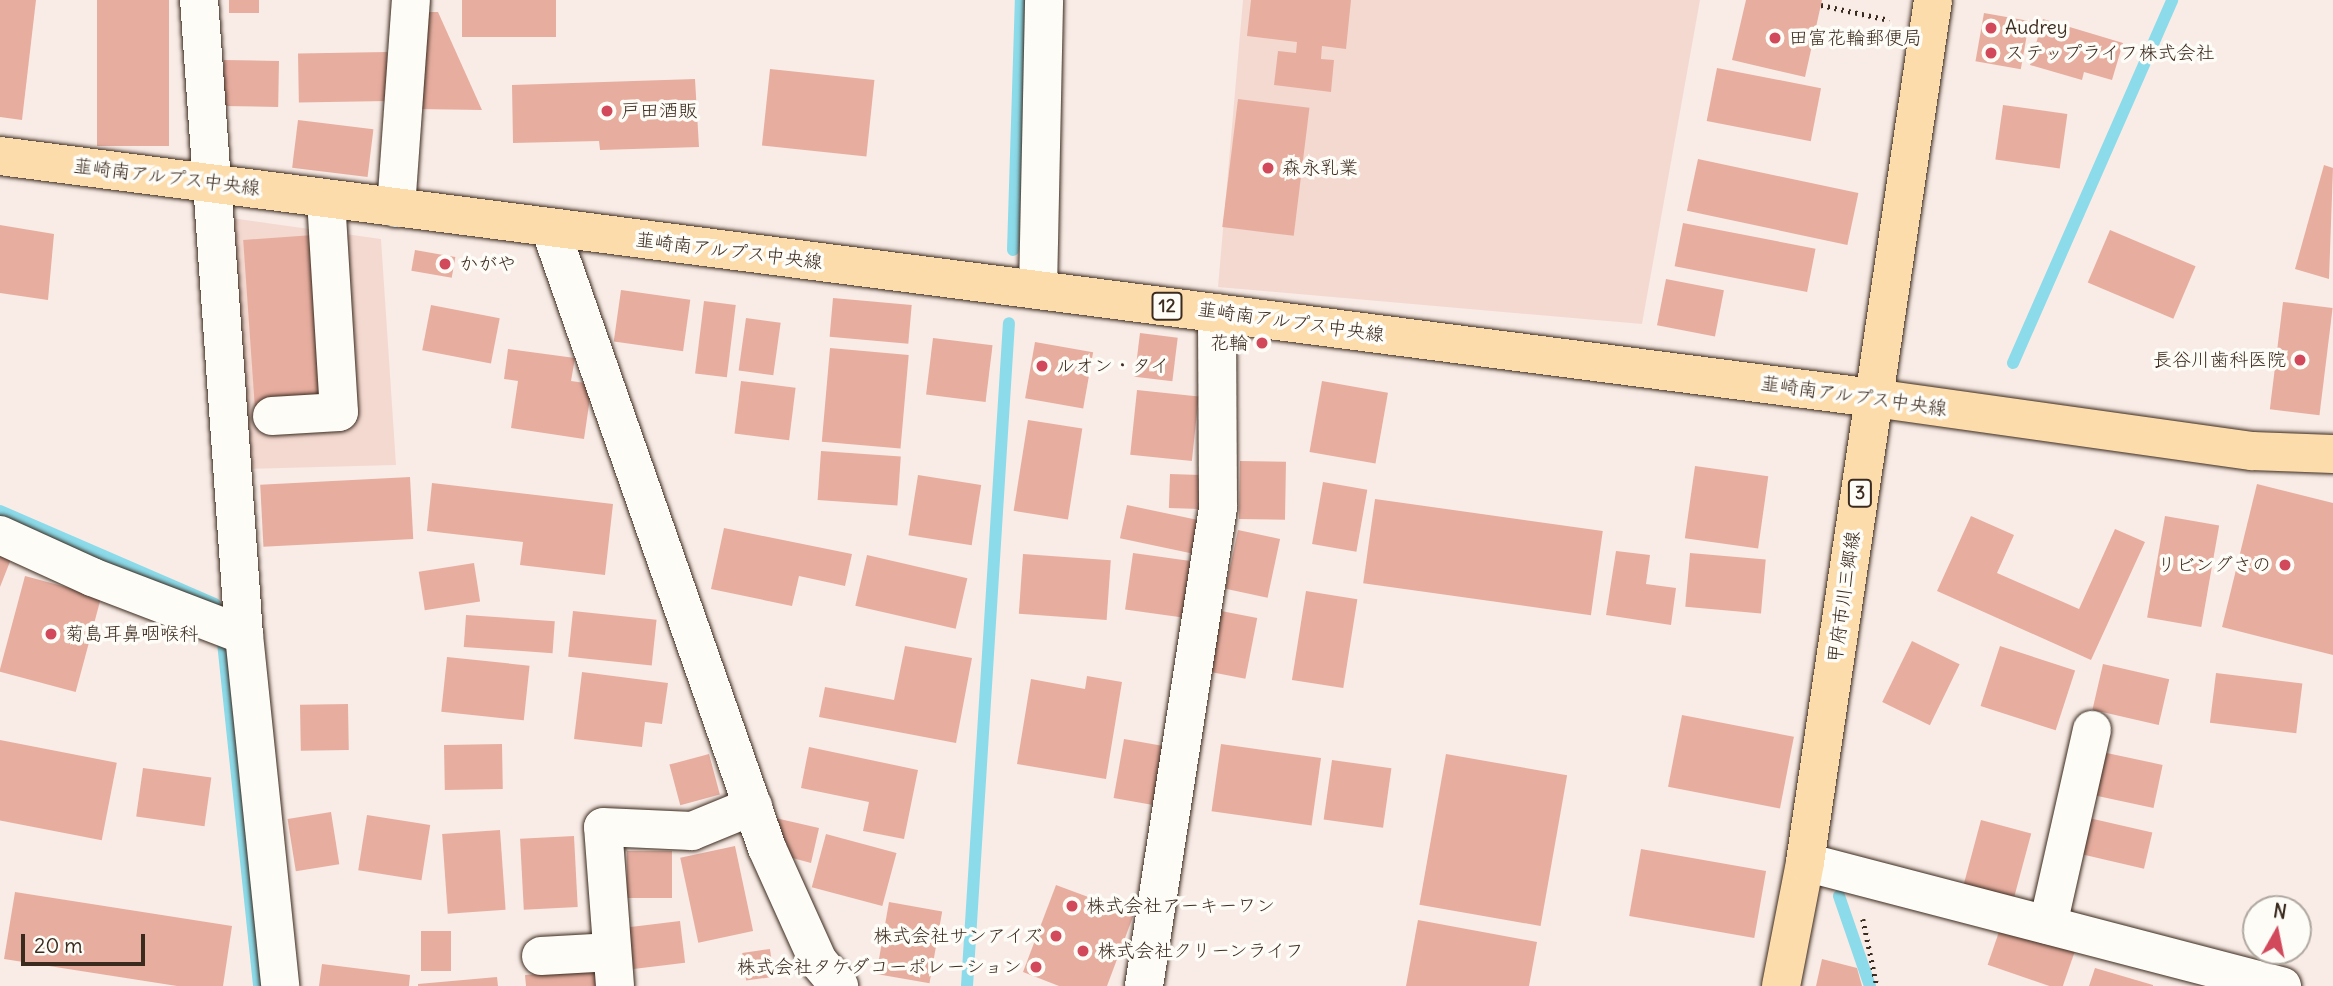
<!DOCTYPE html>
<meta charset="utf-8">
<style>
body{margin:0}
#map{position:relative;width:2333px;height:986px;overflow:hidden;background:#f9ece6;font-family:Delius,"Klee One",sans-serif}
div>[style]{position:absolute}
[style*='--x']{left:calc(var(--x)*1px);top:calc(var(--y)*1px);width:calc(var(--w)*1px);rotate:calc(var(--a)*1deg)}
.built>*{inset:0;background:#f4d9d1}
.stream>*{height:12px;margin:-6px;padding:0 6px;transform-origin:6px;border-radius:6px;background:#8cdbea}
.building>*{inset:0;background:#e7aea0;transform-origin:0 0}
.path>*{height:4.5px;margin-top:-2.25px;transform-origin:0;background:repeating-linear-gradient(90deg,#3b2a1e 0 2px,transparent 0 7px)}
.roads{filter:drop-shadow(0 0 2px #3b2a1e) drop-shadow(0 0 2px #3b2a1e)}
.minor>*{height:38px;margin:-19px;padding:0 19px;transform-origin:19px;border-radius:19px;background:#fdfcf7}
.major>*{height:38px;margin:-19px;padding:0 19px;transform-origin:19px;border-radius:19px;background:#fddcac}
.dots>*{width:19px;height:19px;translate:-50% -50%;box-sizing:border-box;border:4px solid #fdfcf7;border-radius:50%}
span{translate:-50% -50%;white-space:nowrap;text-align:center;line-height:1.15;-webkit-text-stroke:7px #fdfcf7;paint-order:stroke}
.shield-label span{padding:2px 5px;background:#fdfcf7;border:2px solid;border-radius:5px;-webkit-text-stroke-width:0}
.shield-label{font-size:18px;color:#3b2a1e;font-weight:700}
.poi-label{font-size:19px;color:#3b2a1e}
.left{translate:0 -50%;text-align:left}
.right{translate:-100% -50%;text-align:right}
.street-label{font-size:19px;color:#3b2a1e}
.north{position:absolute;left:2242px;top:895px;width:70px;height:70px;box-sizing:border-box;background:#fdfcf7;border:2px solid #afa8a0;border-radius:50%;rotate:9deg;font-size:19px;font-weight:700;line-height:28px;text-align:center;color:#3b2a1e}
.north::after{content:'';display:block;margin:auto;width:24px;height:32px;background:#d1495b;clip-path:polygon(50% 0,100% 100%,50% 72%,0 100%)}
.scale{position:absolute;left:21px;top:934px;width:124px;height:32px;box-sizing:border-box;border:4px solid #3b2a1e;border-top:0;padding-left:9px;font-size:21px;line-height:24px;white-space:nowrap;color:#3b2a1e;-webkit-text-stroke:5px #fdfcf7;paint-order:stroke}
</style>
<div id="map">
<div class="built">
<div style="clip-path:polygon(1243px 0,1700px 0,1642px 324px,1218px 287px)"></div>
<div style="clip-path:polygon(231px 218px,381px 239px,396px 465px,245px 469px)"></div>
</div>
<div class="stream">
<div style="--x:1013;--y:250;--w:250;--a:-88.2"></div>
<div style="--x:2013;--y:363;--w:396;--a:-66.3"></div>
<div style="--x:0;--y:511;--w:234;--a:23.4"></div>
<div style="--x:222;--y:633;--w:355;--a:84"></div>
<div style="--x:1839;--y:896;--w:95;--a:71"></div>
<div style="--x:967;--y:986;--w:664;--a:-86.38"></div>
</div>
<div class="building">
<div style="clip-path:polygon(0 0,36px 0,22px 120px,0 117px)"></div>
<div style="left:97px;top:0;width:72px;height:146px"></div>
<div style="left:229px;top:0;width:30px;height:13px"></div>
<div style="left:462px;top:0;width:94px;height:37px"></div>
<div style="clip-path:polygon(1251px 0,1351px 0,1346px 49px,1322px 46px,1321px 59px,1334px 60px,1331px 92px,1274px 85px,1278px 51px,1296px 53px,1297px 42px,1247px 36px)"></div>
<div style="clip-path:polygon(1746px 0,1822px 0,1805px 77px,1732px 60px)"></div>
<div style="clip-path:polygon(419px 12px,438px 12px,482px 110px,417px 109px)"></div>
<div style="left:1984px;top:13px;width:46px;height:49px;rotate:10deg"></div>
<div style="clip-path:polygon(2043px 19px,2123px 43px,2112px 80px,2084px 72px,2082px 80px,2030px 65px)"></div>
<div style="left:387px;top:52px;width:49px;height:89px;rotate:89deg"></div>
<div style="left:224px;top:60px;width:55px;height:46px;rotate:1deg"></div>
<div style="left:1717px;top:68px;width:106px;height:54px;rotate:11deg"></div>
<div style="left:770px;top:69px;width:105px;height:77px;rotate:6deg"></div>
<div style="clip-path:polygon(695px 79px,699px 147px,600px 150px,599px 141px,513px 143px,512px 85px)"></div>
<div style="left:1238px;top:99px;width:72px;height:129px;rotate:7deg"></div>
<div style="left:2003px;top:105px;width:65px;height:55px;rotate:8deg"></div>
<div style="left:298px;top:120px;width:76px;height:48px;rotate:7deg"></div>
<div style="left:1698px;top:159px;width:164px;height:53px;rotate:12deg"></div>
<div style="clip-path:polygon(2324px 165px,2333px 168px,2329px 279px,2295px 269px)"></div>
<div style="left:1683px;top:223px;width:135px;height:44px;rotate:11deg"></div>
<div style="clip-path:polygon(0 225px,54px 234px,48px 300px,0 293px)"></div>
<div style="left:2110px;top:230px;width:93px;height:57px;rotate:23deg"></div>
<div style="left:313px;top:235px;width:170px;height:70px;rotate:86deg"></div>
<div style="left:415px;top:250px;width:41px;height:21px;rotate:10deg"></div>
<div style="left:1666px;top:279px;width:59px;height:47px;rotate:11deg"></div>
<div style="left:621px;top:290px;width:70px;height:52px;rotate:8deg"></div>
<div style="left:833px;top:298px;width:79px;height:39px;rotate:5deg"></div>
<div style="left:704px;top:301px;width:32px;height:73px;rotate:7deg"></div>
<div style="left:2283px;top:302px;width:50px;height:108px;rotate:7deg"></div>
<div style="left:431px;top:305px;width:70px;height:46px;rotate:11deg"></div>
<div style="left:746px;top:318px;width:35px;height:53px;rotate:8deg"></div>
<div style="left:1140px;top:333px;width:38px;height:44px;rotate:7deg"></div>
<div style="left:933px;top:338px;width:60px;height:57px;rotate:7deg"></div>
<div style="left:1035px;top:342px;width:59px;height:57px;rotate:10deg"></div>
<div style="left:830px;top:348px;width:79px;height:94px;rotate:5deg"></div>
<div style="clip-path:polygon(508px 349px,575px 358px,571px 381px,592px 384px,584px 439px,511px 428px,518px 381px,504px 379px)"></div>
<div style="left:741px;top:381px;width:55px;height:53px;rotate:7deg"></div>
<div style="left:1322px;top:381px;width:67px;height:72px;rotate:10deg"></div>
<div style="left:1137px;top:390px;width:62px;height:65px;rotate:6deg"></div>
<div style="left:1028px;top:420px;width:55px;height:92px;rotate:9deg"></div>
<div style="left:821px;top:451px;width:80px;height:49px;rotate:4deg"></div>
<div style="left:1240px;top:461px;width:46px;height:58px;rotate:1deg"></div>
<div style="left:1695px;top:466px;width:74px;height:73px;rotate:8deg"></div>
<div style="left:1170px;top:474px;width:38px;height:34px;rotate:2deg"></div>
<div style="left:918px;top:475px;width:64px;height:61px;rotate:9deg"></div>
<div style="left:410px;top:477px;width:62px;height:150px;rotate:87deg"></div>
<div style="left:1323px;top:482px;width:45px;height:63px;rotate:10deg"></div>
<div style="clip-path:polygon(432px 483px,613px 504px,605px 575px,520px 565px,523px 542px,427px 531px)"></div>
<div style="clip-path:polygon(2257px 484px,2333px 503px,2333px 655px,2222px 627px)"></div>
<div style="left:1375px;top:499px;width:230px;height:85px;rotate:8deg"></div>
<div style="left:1127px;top:505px;width:81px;height:34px;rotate:12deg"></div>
<div style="clip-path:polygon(1971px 516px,2014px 535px,1997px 573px,2079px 609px,2115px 529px,2145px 542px,2091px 660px,1937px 591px)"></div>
<div style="left:2165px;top:516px;width:55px;height:103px;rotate:10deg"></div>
<div style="clip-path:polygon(724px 528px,852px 554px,845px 586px,799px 576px,792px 606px,711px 589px)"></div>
<div style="left:1238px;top:530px;width:43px;height:60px;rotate:12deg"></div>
<div style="clip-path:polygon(0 549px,13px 554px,0 587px)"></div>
<div style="clip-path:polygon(1616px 551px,1650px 555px,1646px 584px,1676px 588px,1671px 625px,1606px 615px)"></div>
<div style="left:1133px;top:553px;width:69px;height:57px;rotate:8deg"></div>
<div style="left:1690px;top:553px;width:76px;height:54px;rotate:5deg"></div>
<div style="left:1023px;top:554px;width:88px;height:60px;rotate:4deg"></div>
<div style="left:867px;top:555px;width:103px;height:52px;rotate:13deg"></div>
<div style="left:474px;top:563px;width:39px;height:56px;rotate:81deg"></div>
<div style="left:25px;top:576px;width:79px;height:99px;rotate:15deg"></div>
<div style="left:1306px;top:591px;width:52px;height:90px;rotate:9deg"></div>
<div style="left:1216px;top:610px;width:42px;height:62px;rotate:11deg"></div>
<div style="left:573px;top:611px;width:84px;height:46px;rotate:6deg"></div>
<div style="left:466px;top:615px;width:89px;height:32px;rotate:4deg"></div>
<div style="left:1912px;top:641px;width:53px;height:68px;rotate:26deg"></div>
<div style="clip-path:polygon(905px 646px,972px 658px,956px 743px,819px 717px,825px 687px,894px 700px)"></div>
<div style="left:2000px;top:646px;width:79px;height:63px;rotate:18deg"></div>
<div style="left:447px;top:657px;width:83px;height:55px;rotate:6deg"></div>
<div style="left:2103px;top:664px;width:68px;height:47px;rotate:13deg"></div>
<div style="clip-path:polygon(582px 672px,668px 683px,662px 724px,645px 722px,642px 747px,574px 739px)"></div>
<div style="left:2216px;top:673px;width:87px;height:50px;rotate:7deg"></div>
<div style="clip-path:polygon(1087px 676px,1122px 682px,1106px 779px,1017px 764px,1031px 679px,1085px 689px)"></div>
<div style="left:348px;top:704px;width:46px;height:48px;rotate:89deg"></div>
<div style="left:1682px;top:715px;width:114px;height:73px;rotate:11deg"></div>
<div style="left:1124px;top:739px;width:40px;height:60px;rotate:10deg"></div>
<div style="left:0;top:740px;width:119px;height:79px;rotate:11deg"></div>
<div style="left:502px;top:744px;width:45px;height:58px;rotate:89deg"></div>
<div style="left:1221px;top:744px;width:101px;height:68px;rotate:8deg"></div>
<div style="clip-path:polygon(809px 747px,918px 770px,904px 839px,863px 831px,869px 802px,801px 788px)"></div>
<div style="left:2102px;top:752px;width:62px;height:44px;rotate:12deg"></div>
<div style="left:709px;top:754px;width:42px;height:41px;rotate:75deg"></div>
<div style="left:1446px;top:754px;width:123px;height:153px;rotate:10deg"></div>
<div style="left:1332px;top:760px;width:60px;height:60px;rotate:8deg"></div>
<div style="left:143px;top:768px;width:69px;height:49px;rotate:8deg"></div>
<div style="left:331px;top:812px;width:53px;height:44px;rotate:81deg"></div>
<div style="left:367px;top:815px;width:64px;height:56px;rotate:9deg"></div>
<div style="clip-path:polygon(771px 817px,819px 828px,811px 863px,785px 856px)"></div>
<div style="left:2089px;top:818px;width:65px;height:37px;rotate:13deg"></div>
<div style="left:1981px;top:820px;width:52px;height:71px;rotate:15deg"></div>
<div style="left:500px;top:830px;width:80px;height:58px;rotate:86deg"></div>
<div style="left:826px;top:834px;width:73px;height:55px;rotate:15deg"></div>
<div style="left:574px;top:836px;width:71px;height:54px;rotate:87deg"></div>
<div style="left:735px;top:846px;width:87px;height:56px;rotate:78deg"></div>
<div style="left:1641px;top:849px;width:127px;height:68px;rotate:10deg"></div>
<div style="left:627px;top:851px;width:45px;height:47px"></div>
<div style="clip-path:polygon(1056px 885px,1134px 914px,1107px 986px,1059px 986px,1023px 972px)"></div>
<div style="clip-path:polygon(15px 892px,232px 926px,223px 986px,177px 986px,4px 959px)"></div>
<div style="left:889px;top:902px;width:54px;height:73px;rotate:10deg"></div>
<div style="clip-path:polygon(1418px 920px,1537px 942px,1529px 986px,1406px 986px)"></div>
<div style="left:680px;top:921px;width:42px;height:52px;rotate:83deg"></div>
<div style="left:2001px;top:926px;width:78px;height:41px;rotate:19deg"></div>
<div style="left:451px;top:931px;width:40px;height:30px;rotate:90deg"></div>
<div style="left:770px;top:949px;width:28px;height:28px;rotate:82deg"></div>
<div style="clip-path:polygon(1822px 959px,1857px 968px,1862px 986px,1816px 986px)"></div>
<div style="clip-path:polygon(322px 964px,410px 975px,409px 986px,319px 986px)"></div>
<div style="clip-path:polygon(2095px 968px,2153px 985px,2153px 986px,2089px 986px)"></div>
<div style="clip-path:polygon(598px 970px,599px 986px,526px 986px,525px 975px)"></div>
<div style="clip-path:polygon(497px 977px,498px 986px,418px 986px,418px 984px)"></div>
</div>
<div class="path">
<div style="--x:1821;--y:5;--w:70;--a:12.4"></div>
<div style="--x:1863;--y:919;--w:68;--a:78.2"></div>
</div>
<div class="roads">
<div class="minor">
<div style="--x:396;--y:208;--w:209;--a:-85.9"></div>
<div style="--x:550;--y:228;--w:657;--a:70.71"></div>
<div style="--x:767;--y:848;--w:124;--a:65.7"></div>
<div style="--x:818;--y:961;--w:33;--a:50"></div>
<div style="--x:1038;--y:290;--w:290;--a:-88.8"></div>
<div style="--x:272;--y:416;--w:67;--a:-3.4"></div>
<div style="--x:339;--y:412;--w:214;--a:-93.5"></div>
<div style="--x:0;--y:535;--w:101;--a:24.5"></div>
<div style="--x:92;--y:577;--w:163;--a:20.9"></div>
<div style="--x:244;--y:635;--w:637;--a:-94.05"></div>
<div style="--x:244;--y:635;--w:353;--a:84.1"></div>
<div style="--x:1805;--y:862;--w:493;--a:14.6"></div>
<div style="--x:2048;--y:925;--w:200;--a:-77.3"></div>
<div style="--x:541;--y:956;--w:71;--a:-3.2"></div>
<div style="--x:615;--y:986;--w:159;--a:-94.3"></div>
<div style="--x:603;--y:827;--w:89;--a:2.6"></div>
<div style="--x:692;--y:831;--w:66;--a:-22.3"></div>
<div style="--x:1144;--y:986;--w:484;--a:-81.2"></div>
<div style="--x:1218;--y:508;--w:195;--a:-90.3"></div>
</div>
<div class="major">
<div style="--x:0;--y:156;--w:1890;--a:7.36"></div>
<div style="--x:1874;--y:398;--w:382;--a:8"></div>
<div style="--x:2252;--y:451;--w:81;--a:2.1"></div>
<div style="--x:1781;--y:986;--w:126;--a:-79"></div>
<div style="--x:1805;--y:862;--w:871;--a:-81.55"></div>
</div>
</div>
<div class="dots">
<div style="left:1991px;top:28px;background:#d1495b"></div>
<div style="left:1775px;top:38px;background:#d1495b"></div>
<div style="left:1991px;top:53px;background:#d1495b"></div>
<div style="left:607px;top:111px;background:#d1495b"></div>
<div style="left:1268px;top:168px;background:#d1495b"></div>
<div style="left:445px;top:264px;background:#d1495b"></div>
<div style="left:1262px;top:343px;background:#d1495b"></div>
<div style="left:2300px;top:360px;background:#d1495b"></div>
<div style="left:1042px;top:366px;background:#d1495b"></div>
<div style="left:2285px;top:565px;background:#d1495b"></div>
<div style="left:51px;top:634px;background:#d1495b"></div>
<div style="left:1072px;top:906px;background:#d1495b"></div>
<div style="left:1056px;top:936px;background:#d1495b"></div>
<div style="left:1083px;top:951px;background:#d1495b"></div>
<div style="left:1036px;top:967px;background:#d1495b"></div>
</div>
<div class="shield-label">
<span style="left:1167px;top:306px">12</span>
<span style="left:1860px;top:493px">3</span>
</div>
<div class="poi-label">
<span class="left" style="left:2005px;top:28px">Audrey</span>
<span class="left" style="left:1789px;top:38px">田富花輪郵便局</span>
<span class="left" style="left:2005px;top:53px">ステップライフ株式会社</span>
<span class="left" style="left:621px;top:111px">戸田酒販</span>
<span class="left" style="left:1282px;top:168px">森永乳業</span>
<span class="left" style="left:459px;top:264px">かがや</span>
<span class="right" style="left:1248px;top:343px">花輪</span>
<span class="right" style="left:2286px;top:360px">長谷川歯科医院</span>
<span class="left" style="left:1056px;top:366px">ルオン・タイ</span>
<span class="right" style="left:2271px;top:565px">リビングさの</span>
<span class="left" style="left:65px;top:634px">菊島耳鼻咽喉科</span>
<span class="left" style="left:1086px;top:906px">株式会社アーキーワン</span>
<span class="right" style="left:1042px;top:936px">株式会社サンアイズ</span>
<span class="left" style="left:1097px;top:951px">株式会社クリーンライフ</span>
<span class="right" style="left:1022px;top:967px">株式会社タケダコーポレーション</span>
</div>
<div class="street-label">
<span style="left:167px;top:177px;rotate:7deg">韮崎南アルプス中央線</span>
<span style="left:729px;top:251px;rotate:7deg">韮崎南アルプス中央線</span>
<span style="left:1291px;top:322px;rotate:8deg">韮崎南アルプス中央線</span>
<span style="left:1854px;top:396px;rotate:8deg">韮崎南アルプス中央線</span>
<span style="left:1844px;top:597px;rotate:-82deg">甲府市川三郷線</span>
</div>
<div class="north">N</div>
<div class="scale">20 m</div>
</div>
